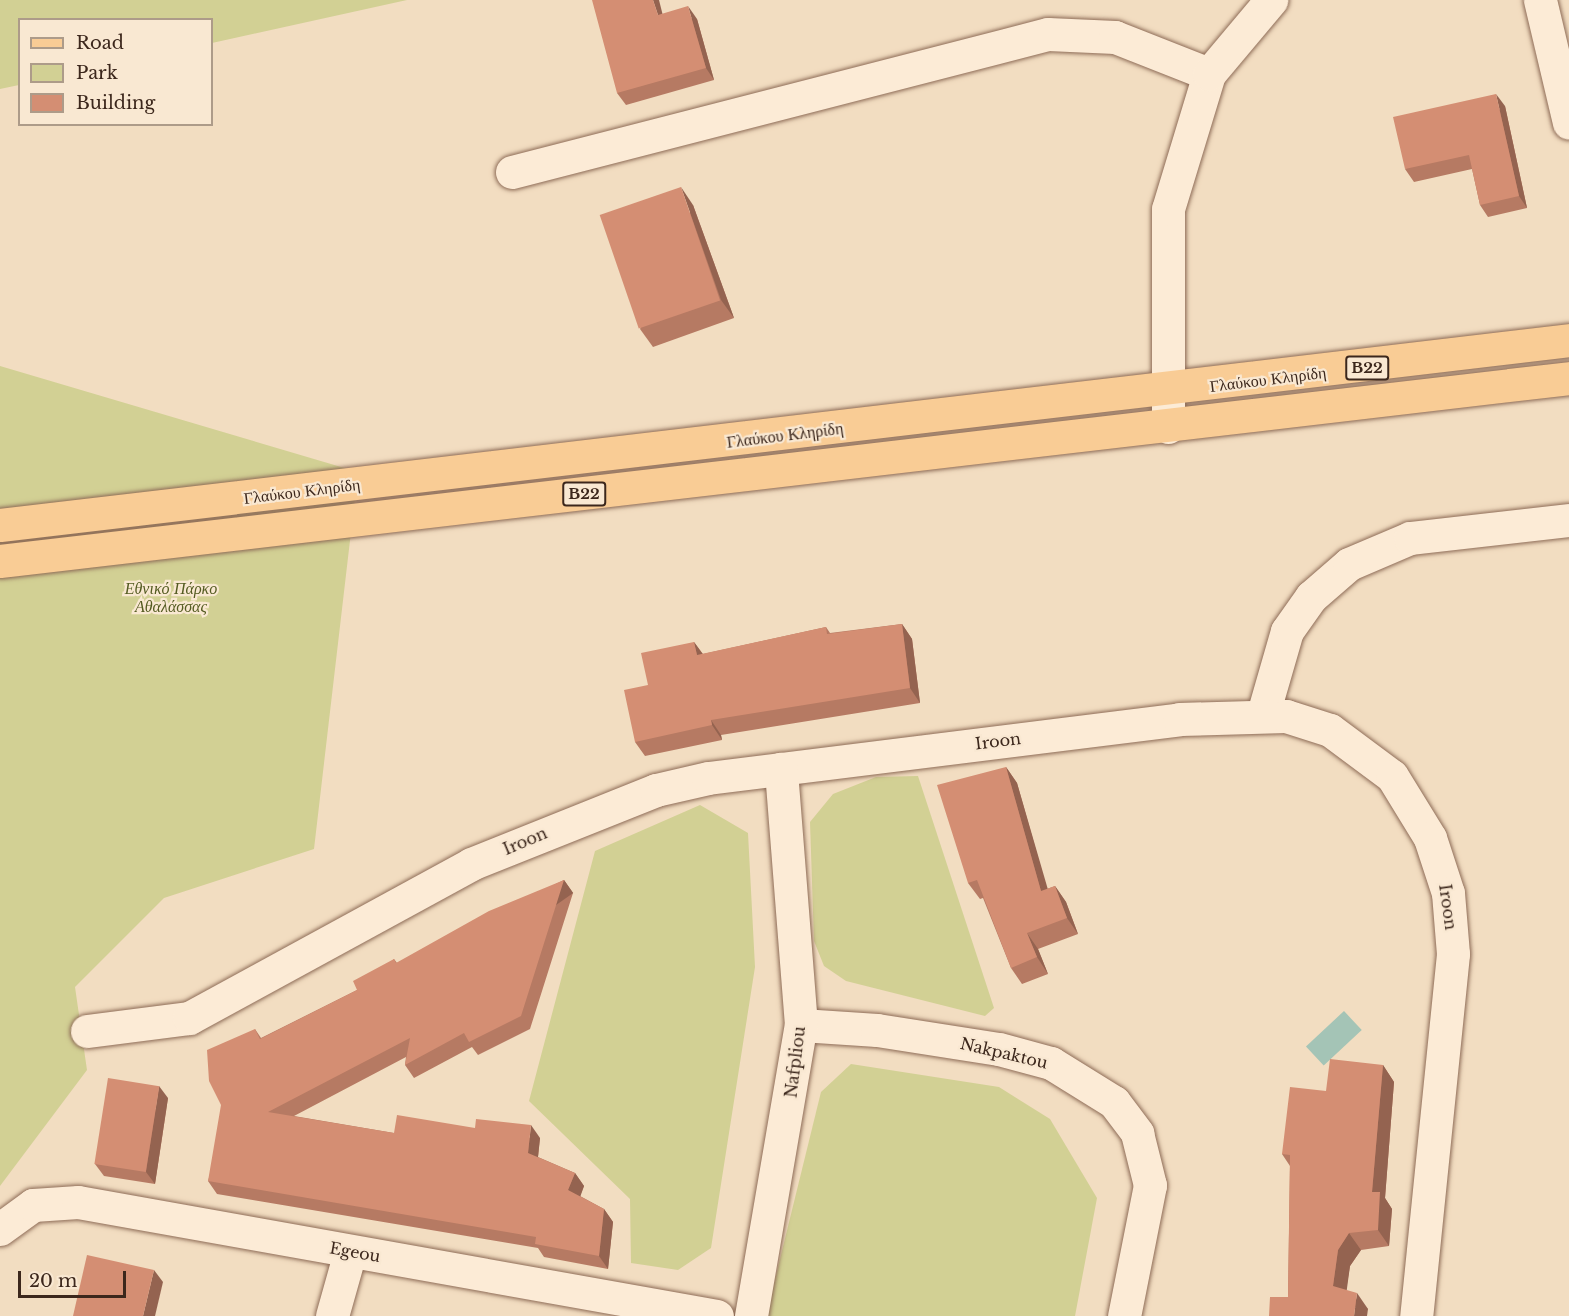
<!DOCTYPE html>
<meta charset="utf-8">
<style>
body{margin:0}
#map{position:relative;width:1569px;height:1316px;overflow:hidden;background:#f2ddc1;font-family:"Libre Baskerville",serif}
div>[style]{position:absolute}
[style*='--x']{left:calc(var(--x)*1px);top:calc(var(--y)*1px);width:calc(var(--w)*1px);rotate:calc(var(--a)*1deg)}
.green>*{inset:0;background:#d2d094}
.water>*{inset:0;background:#a4c4b6;transform-origin:0 0}
.roads{filter:drop-shadow(0 0 2px #8e6c57) drop-shadow(0 0 2px #8e6c57)}
.minor>*{height:33px;margin:-16.5px;padding:0 16.5px;transform-origin:16.5px;border-radius:16.5px;background:#fcebd6}
.primary>*{height:33px;margin:-16.5px;padding:0 16.5px;transform-origin:16.5px;border-radius:16.5px;background:#f9cc95}
.wall>*{inset:0;background:#b67a63}
.shaded-wall>*{inset:0;background:#946350;transform-origin:0 0}
.building>*{inset:0;background:#d48e73;transform-origin:0 0}
span{translate:-50% -50%;white-space:nowrap;text-align:center;line-height:1.15;-webkit-text-stroke:4.5px #f9e8d2;paint-order:stroke}
.shield-label span{padding:2px 4px;background:#f9e8d2;border:2px solid;border-radius:4px;-webkit-text-stroke-width:0}
.shield-label{font-size:15px;color:#3c271c;font-weight:700}
.street-label{font-size:16px;color:#3c271c}
.park-label{font-size:16px;color:#545b21;font-style:italic}
.legend{position:absolute;left:18px;top:18px;width:195px;height:108px;box-sizing:border-box;background:#f9e8d2;border:2px solid #ad9b89;margin:0;padding:8px 10px;list-style:none;font-size:18px;color:#3c271c}
.legend li{display:flex;align-items:center;gap:12px;height:30px}
.legend b{width:30px;border:2px solid #ad9b89}
.scale{position:absolute;left:18px;top:1271px;width:108px;height:27px;box-sizing:border-box;border:3px solid #3c271c;border-top:0;padding-left:8px;font-size:18px;line-height:21px;white-space:nowrap;color:#3c271c;-webkit-text-stroke:4px #f9e8d2;paint-order:stroke}
</style>
<div id="map">
<div class="green">
<div style="clip-path:polygon(0 0,407px 0,212px 43px,212px 20px,20px 20px,19px 85px,0 89px)"></div>
<div style="clip-path:polygon(0 366px,358px 472px,314px 849px,164px 898px,75px 987px,87px 1070px,0 1186px)"></div>
<div style="clip-path:polygon(918px 776px,994px 1008px,985px 1016px,846px 981px,824px 966px,814px 941px,810px 822px,833px 794px,876px 777px)"></div>
<div style="clip-path:polygon(700px 805px,748px 833px,755px 967px,711px 1248px,678px 1270px,631px 1263px,630px 1199px,529px 1101px,595px 851px)"></div>
<div style="clip-path:polygon(851px 1064px,999px 1087px,1050px 1119px,1097px 1198px,1075px 1316px,766px 1316px,821px 1092px)"></div>
</div>
<div class="water">
<div style="left:1344px;top:1011px;width:26px;height:52px;rotate:47deg"></div>
</div>
<div class="roads">
<div class="minor">
<div style="--x:1540;--y:0;--w:126;--a:76.7"></div>
<div style="--x:512;--y:172;--w:553;--a:-14.44"></div>
<div style="--x:1048;--y:34;--w:67;--a:2.6"></div>
<div style="--x:1115;--y:37;--w:101;--a:21.5"></div>
<div style="--x:1168;--y:427;--w:218;--a:-90"></div>
<div style="--x:1168;--y:209;--w:141;--a:-73.1"></div>
<div style="--x:1209;--y:74;--w:97;--a:-50"></div>
<div style="--x:1263;--y:714;--w:86;--a:-73.9"></div>
<div style="--x:1287;--y:631;--w:42;--a:-54.8"></div>
<div style="--x:1311;--y:597;--w:50;--a:-41"></div>
<div style="--x:1349;--y:564;--w:66;--a:-23.1"></div>
<div style="--x:1410;--y:538;--w:160;--a:-6.5"></div>
<div style="--x:801;--y:1025;--w:76;--a:3.8"></div>
<div style="--x:877;--y:1030;--w:123;--a:8.9"></div>
<div style="--x:999;--y:1049;--w:54;--a:15.1"></div>
<div style="--x:1051;--y:1063;--w:74;--a:31.8"></div>
<div style="--x:1114;--y:1102;--w:39;--a:53"></div>
<div style="--x:1137;--y:1133;--w:54;--a:76"></div>
<div style="--x:1150;--y:1185;--w:134;--a:101.2"></div>
<div style="--x:87;--y:1031;--w:103;--a:-7.3"></div>
<div style="--x:189;--y:1018;--w:321;--a:-28.6"></div>
<div style="--x:471;--y:864;--w:199;--a:-21.8"></div>
<div style="--x:656;--y:790;--w:53;--a:-13"></div>
<div style="--x:708;--y:778;--w:475;--a:-7.1"></div>
<div style="--x:1179;--y:719;--w:107;--a:-1.6"></div>
<div style="--x:1286;--y:716;--w:46;--a:17.7"></div>
<div style="--x:1330;--y:730;--w:77;--a:36.6"></div>
<div style="--x:1392;--y:776;--w:73;--a:58.5"></div>
<div style="--x:1430;--y:838;--w:58;--a:71.9"></div>
<div style="--x:1448;--y:893;--w:61;--a:85.3"></div>
<div style="--x:1453;--y:954;--w:364;--a:95.8"></div>
<div style="--x:0;--y:1229;--w:41;--a:-36"></div>
<div style="--x:33;--y:1205;--w:45;--a:-3.8"></div>
<div style="--x:78;--y:1202;--w:649;--a:10.12"></div>
<div style="--x:332;--y:1316;--w:66;--a:-74.3"></div>
<div style="--x:751;--y:1316;--w:295;--a:-80.3"></div>
<div style="--x:801;--y:1025;--w:257;--a:-94.5"></div>
</div>
<div class="primary">
<div style="--x:0;--y:525;--w:1580;--a:-6.72"></div>
<div style="--x:0;--y:561;--w:1580;--a:-6.65"></div>
</div>
</div>
<div class="wall">
<div style="clip-path:polygon(662px 14px,697px 19px,714px 80px,626px 105px,617px 93px)"></div>
<div style="clip-path:polygon(1505px 106px,1527px 208px,1488px 217px,1480px 205px,1472px 169px,1414px 182px,1405px 169px)"></div>
<div style="clip-path:polygon(693px 205px,734px 318px,653px 347px,640px 329px)"></div>
<div style="clip-path:polygon(902px 624px,912px 639px,920px 703px,721px 735px,722px 740px,645px 756px,635px 742px,648px 685px,694px 642px,703px 654px,826px 627px,830px 633px)"></div>
<div style="clip-path:polygon(1006px 767px,1017px 783px,1047px 889px,1055px 886px,1066px 902px,1078px 934px,1038px 949px,1048px 974px,1022px 984px,1011px 968px,983px 898px,980px 899px,968px 883px)"></div>
<div style="clip-path:polygon(564px 880px,573px 893px,530px 1029px,478px 1055px,472px 1047px,414px 1078px,405px 1065px,406px 1057px,294px 1116px,394px 1133px,540px 1138px,538px 1157px,575px 1173px,584px 1186px,580px 1196px,604px 1209px,613px 1222px,608px 1269px,544px 1257px,538px 1248px,217px 1194px,208px 1181px,255px 1029px,261px 1038px,357px 990px,394px 959px,397px 963px)"></div>
<div style="clip-path:polygon(1383px 1065px,1394px 1082px,1385px 1198px,1392px 1209px,1389px 1246px,1361px 1250px,1350px 1266px,1346px 1290px,1368px 1309px,1288px 1297px,1290px 1166px,1282px 1154px,1326px 1091px)"></div>
<div style="clip-path:polygon(168px 1098px,155px 1184px,104px 1176px,95px 1164px)"></div>
</div>
<div class="shaded-wall">
<div style="clip-path:polygon(653px 0,659px 0,666px 28px,658px 15px)"></div>
<div style="clip-path:polygon(688px 6px,697px 19px,714px 80px,706px 68px)"></div>
<div style="clip-path:polygon(1496px 94px,1505px 106px,1527px 208px,1519px 196px)"></div>
<div style="clip-path:polygon(681px 187px,693px 205px,734px 318px,721px 300px)"></div>
<div style="clip-path:polygon(902px 624px,912px 639px,920px 703px,910px 688px)"></div>
<div style="clip-path:polygon(694px 642px,704px 656px,697px 655px)"></div>
<div style="clip-path:polygon(711px 720px,721px 735px,722px 740px,712px 725px)"></div>
<div style="clip-path:polygon(1006px 767px,1017px 783px,1053px 907px,1041px 891px)"></div>
<div style="left:564px;top:880px;width:16px;height:143px;rotate:55deg"></div>
<div style="clip-path:polygon(1055px 886px,1066px 902px,1078px 934px,1067px 918px)"></div>
<div style="clip-path:polygon(1027px 933px,1038px 949px,1048px 974px,1037px 957px)"></div>
<div style="clip-path:polygon(1383px 1065px,1394px 1082px,1385px 1198px,1392px 1209px,1389px 1246px,1378px 1230px,1372px 1192px)"></div>
<div style="clip-path:polygon(159px 1086px,168px 1098px,155px 1184px,146px 1172px)"></div>
<div style="clip-path:polygon(531px 1125px,540px 1138px,537px 1166px,528px 1153px)"></div>
<div style="clip-path:polygon(575px 1173px,584px 1186px,578px 1203px,568px 1190px)"></div>
<div style="clip-path:polygon(604px 1209px,613px 1222px,608px 1269px,599px 1256px)"></div>
<div style="clip-path:polygon(1349px 1233px,1361px 1250px,1350px 1266px,1345px 1303px,1333px 1286px,1338px 1250px)"></div>
<div style="clip-path:polygon(154px 1270px,163px 1282px,155px 1316px,143px 1316px)"></div>
<div style="clip-path:polygon(1357px 1293px,1368px 1309px,1367px 1316px,1354px 1316px)"></div>
</div>
<div class="building">
<div style="clip-path:polygon(592px 0,653px 0,658px 15px,688px 6px,706px 68px,617px 93px)"></div>
<div style="clip-path:polygon(1496px 94px,1519px 196px,1480px 205px,1469px 155px,1405px 169px,1393px 117px)"></div>
<div style="left:681px;top:187px;width:120px;height:86px;rotate:71deg"></div>
<div style="clip-path:polygon(902px 624px,910px 688px,711px 720px,712px 725px,635px 742px,624px 690px,648px 685px,641px 653px,694px 642px,697px 655px,826px 627px,827px 634px)"></div>
<div style="clip-path:polygon(1006px 767px,1041px 891px,1055px 886px,1067px 918px,1027px 933px,1037px 957px,1011px 968px,977px 880px,968px 883px,937px 785px)"></div>
<div style="clip-path:polygon(564px 880px,521px 1016px,469px 1042px,464px 1033px,405px 1065px,410px 1038px,268px 1112px,394px 1133px,397px 1115px,475px 1128px,476px 1119px,531px 1125px,528px 1153px,575px 1173px,568px 1190px,604px 1209px,599px 1256px,535px 1244px,536px 1237px,208px 1181px,221px 1105px,209px 1081px,207px 1050px,255px 1029px,260px 1039px,357px 990px,353px 981px,394px 959px,396px 963px,489px 911px)"></div>
<div style="clip-path:polygon(1330px 1059px,1383px 1065px,1372px 1192px,1380px 1192px,1378px 1230px,1349px 1233px,1338px 1250px,1333px 1286px,1357px 1293px,1354px 1316px,1269px 1316px,1270px 1297px,1288px 1297px,1290px 1155px,1282px 1154px,1290px 1087px,1326px 1091px)"></div>
<div style="left:108px;top:1078px;width:52px;height:87px;rotate:9deg"></div>
<div style="clip-path:polygon(87px 1255px,154px 1270px,143px 1316px,73px 1316px)"></div>
</div>
<div class="shield-label">
<span style="left:1367px;top:368px">B22</span>
<span style="left:584px;top:494px">B22</span>
</div>
<div class="street-label">
<span style="left:1268px;top:379px;rotate:-7deg">Γλαύκου Κληρίδη</span>
<span style="left:785px;top:435px;rotate:-7deg">Γλαύκου Κληρίδη</span>
<span style="left:302px;top:491px;rotate:-7deg">Γλαύκου Κληρίδη</span>
<span style="left:998px;top:741px;rotate:-7deg">Iroon</span>
<span style="left:525px;top:841px;rotate:-23deg">Iroon</span>
<span style="left:1448px;top:907px;rotate:82deg">Iroon</span>
<span style="left:1004px;top:1053px;rotate:13deg">Nakpaktou</span>
<span style="left:795px;top:1062px;rotate:-83deg">Nafpliou</span>
<span style="left:355px;top:1252px;rotate:10deg">Egeou</span>
</div>
<div class="park-label">
<span style="left:171px;top:597px">Εθνικό Πάρκο<br>Αθαλάσσας</span>
</div>
<ul class="legend">
<li><b style="height:8px;background:#f9cc95"></b>Road</li>
<li><b style="height:16px;background:#d2d094"></b>Park</li>
<li><b style="height:16px;background:#d48e73"></b>Building</li>
</ul>
<div class="scale">20 m</div>
</div>
